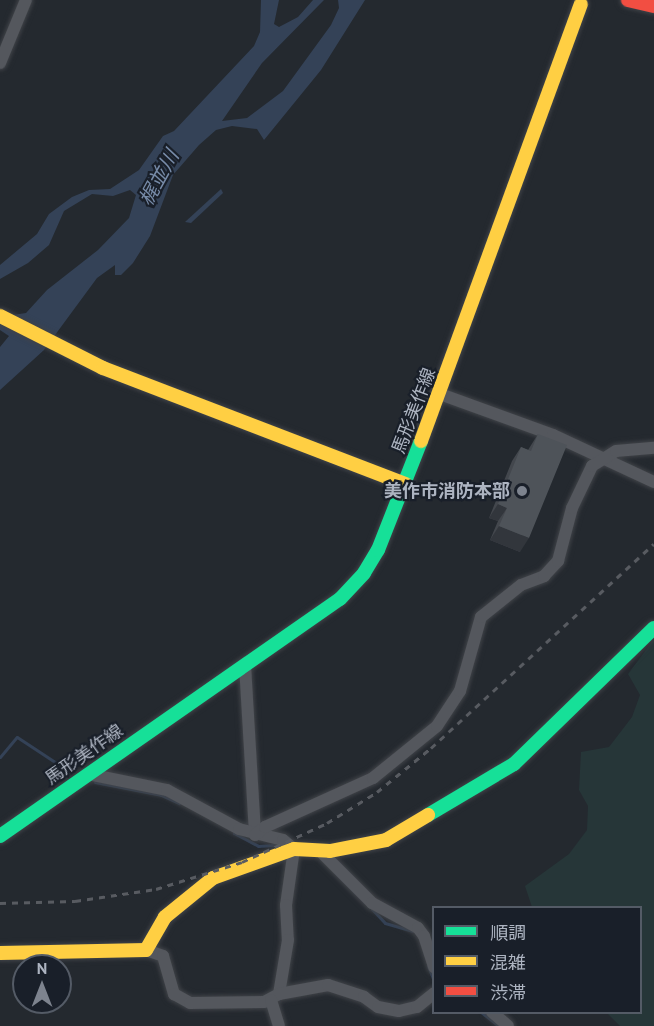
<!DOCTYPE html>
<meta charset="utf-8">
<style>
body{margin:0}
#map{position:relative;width:654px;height:1026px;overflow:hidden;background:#24292f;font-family:"PT Sans","Noto Sans JP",sans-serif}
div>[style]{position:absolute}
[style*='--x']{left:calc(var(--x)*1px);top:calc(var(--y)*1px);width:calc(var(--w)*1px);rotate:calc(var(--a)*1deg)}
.green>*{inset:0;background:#263638}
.water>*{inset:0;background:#344257}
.stream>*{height:3px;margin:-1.5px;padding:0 1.5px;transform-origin:1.5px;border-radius:1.5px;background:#344257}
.roads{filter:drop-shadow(0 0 2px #404348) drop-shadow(0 0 2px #404348)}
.street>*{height:12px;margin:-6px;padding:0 6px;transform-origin:6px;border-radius:6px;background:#54575d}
.fast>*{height:14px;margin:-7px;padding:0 7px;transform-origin:7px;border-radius:7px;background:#16e098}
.slow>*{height:14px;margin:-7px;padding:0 7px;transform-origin:7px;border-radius:7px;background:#ffcf43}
.jam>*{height:14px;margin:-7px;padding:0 7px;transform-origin:7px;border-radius:7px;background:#f24e42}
.rail>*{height:3px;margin-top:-1.5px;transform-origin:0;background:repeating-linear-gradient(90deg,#585b61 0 6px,transparent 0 12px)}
.wall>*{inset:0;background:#43474d}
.shaded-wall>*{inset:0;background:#32363c}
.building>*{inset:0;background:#4e5359}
.dots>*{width:16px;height:16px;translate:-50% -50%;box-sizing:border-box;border:3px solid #191f29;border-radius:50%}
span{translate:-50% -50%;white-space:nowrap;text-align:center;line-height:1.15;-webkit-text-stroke:4.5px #191f29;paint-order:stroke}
.street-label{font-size:18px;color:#adb4c1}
.poi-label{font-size:18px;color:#adb4c1;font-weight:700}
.right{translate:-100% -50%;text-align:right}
.water-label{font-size:20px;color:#778ba8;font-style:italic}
.legend{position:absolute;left:432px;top:906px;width:210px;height:108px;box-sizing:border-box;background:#191f29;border:2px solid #545b66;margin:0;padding:8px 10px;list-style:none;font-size:18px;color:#adb4c1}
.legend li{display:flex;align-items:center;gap:12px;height:30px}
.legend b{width:30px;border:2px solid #545b66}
.north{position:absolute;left:12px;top:954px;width:60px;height:60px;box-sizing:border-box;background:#191f29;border:2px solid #545b66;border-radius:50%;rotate:0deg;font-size:16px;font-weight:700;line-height:24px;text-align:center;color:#adb4c1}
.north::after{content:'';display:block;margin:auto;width:21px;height:27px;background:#7d838e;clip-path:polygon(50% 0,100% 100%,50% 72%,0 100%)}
</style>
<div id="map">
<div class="green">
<div style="clip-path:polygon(654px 639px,654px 1026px,620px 1026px,607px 1013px,640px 1012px,640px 908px,532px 907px,525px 886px,569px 854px,587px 830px,588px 806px,579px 790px,581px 752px,609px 747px,632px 717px,640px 695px,628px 674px)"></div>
</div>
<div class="water">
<div style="clip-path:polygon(261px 0,279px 0,274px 24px,279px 27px,298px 17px,313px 0,324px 0,262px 63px,222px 121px,247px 118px,283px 91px,331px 25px,339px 8px,338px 0,365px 0,321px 70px,264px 140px,257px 129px,232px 126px,216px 130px,199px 145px,173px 175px,150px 236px,133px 263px,121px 275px,115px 275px,115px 265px,97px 278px,44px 350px,0 390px,0 347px,9px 336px,0 330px,0 317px,26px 313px,47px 290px,98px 250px,129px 218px,136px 195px,130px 190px,113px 196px,92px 194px,64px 211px,49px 245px,28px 263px,0 279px,0 265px,37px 234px,49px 214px,72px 197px,89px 190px,110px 189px,139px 170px,163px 136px,174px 131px,254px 46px,260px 32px)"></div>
<div style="clip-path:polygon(221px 189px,223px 193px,191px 223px,185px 222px)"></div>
</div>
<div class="stream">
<div style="--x:0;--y:757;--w:26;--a:-50"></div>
<div style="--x:17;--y:737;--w:64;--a:33.4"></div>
<div style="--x:95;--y:782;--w:67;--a:11.1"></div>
<div style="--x:161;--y:795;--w:20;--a:24"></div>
<div style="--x:234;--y:833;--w:27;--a:28"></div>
<div style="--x:258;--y:846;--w:16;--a:-4"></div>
<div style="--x:372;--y:909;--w:19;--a:47"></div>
<div style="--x:385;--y:923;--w:29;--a:16"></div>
<div style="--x:428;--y:966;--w:16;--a:68"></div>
<div style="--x:481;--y:1012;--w:23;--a:38"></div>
</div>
<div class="roads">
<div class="street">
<div style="--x:0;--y:63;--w:68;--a:-67.6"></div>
<div style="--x:440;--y:394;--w:120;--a:19.9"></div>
<div style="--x:553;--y:435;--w:111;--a:25"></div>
<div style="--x:245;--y:665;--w:170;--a:86.6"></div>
<div style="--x:88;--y:774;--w:81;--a:11.4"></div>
<div style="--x:167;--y:790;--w:82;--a:28.4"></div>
<div style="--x:239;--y:829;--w:45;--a:14"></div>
<div style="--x:283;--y:840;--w:14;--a:39"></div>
<div style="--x:294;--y:849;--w:57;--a:98.1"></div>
<div style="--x:286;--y:905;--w:35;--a:87"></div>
<div style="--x:288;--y:940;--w:55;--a:99.5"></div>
<div style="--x:255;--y:835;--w:13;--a:-39"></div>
<div style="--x:265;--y:827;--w:119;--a:-24.4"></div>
<div style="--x:373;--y:778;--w:82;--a:-39.1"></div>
<div style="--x:437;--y:726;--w:42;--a:-56.7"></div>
<div style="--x:460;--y:691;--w:77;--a:-74.2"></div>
<div style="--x:481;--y:617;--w:51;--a:-38.7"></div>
<div style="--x:521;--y:585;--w:25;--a:-21"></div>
<div style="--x:544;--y:576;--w:21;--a:-47"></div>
<div style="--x:558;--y:561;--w:55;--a:-75.2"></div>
<div style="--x:572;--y:508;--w:47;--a:-64.5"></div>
<div style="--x:592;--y:466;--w:28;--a:-32"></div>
<div style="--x:616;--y:451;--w:38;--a:-5"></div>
<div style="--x:320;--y:851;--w:74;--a:45"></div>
<div style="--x:372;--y:903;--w:52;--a:28.5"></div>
<div style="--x:418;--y:928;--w:10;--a:53"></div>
<div style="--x:424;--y:936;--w:33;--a:72"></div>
<div style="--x:146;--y:950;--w:18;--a:19"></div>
<div style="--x:163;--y:956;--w:40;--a:74"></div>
<div style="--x:174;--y:994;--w:18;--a:29"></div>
<div style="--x:190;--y:1003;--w:74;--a:-0.8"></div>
<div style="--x:264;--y:1002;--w:17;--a:-28"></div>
<div style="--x:279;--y:994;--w:50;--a:-10.4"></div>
<div style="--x:328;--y:985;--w:38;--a:18"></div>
<div style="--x:364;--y:997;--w:17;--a:36"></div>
<div style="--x:378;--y:1007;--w:21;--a:11"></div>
<div style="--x:399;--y:1011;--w:18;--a:-13"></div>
<div style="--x:417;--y:1007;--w:22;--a:-39"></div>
<div style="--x:271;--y:1000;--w:27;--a:73"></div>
<div style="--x:492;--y:1012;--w:21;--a:41"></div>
</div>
<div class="fast">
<div style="--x:428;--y:815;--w:100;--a:-30.7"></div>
<div style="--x:514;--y:764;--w:195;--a:-44.2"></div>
<div style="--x:0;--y:836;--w:414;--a:-34.9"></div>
<div style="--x:340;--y:599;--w:35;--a:-47"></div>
<div style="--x:364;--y:573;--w:27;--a:-59"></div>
<div style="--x:378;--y:550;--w:117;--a:-68.5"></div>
</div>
<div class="slow">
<div style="--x:0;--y:316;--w:115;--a:26.8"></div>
<div style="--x:103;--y:368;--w:324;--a:21"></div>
<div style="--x:421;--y:441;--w:465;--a:-69.9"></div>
<div style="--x:0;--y:953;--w:146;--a:-1.2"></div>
<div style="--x:146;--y:950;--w:38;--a:-60"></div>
<div style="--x:165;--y:917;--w:62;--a:-39.1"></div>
<div style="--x:213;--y:878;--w:86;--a:-19.7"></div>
<div style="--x:294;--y:849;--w:36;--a:3"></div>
<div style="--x:330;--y:851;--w:57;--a:-11.1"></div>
<div style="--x:386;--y:840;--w:49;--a:-30.8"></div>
</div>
<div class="jam">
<div style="--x:628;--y:0;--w:27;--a:13"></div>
</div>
</div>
<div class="rail">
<div style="--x:0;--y:903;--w:75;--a:-1.5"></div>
<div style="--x:75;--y:901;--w:82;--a:-8.4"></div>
<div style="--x:156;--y:889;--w:90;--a:-17.4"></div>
<div style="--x:242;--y:862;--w:94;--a:-24.6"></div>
<div style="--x:327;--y:823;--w:59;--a:-31.8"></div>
<div style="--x:377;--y:792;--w:70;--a:-39.2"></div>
<div style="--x:431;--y:748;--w:302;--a:-42.5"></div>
</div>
<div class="wall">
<div style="clip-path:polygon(538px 434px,520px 552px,490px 540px,498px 521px,489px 518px,512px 461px,521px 447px,528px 450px)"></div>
</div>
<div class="shaded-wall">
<div style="clip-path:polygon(498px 504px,507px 508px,498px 521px,489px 518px)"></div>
<div style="clip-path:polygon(499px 526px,529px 538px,520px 552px,490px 540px)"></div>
</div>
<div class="building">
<div style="clip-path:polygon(538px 434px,567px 445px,529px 538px,499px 526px,507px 508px,498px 504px,521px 447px,531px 451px)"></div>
</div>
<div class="dots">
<div style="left:522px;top:491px;background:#7d838e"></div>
</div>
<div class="street-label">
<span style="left:414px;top:411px;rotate:-69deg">馬形美作線</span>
<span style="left:84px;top:755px;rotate:-35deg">馬形美作線</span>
</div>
<div class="poi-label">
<span class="right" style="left:510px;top:491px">美作市消防本部</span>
</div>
<div class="water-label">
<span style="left:159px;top:178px;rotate:-61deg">梶並川</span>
</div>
<ul class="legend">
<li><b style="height:8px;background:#16e098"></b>順調</li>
<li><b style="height:8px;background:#ffcf43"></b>混雑</li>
<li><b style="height:8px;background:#f24e42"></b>渋滞</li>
</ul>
<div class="north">N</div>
</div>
